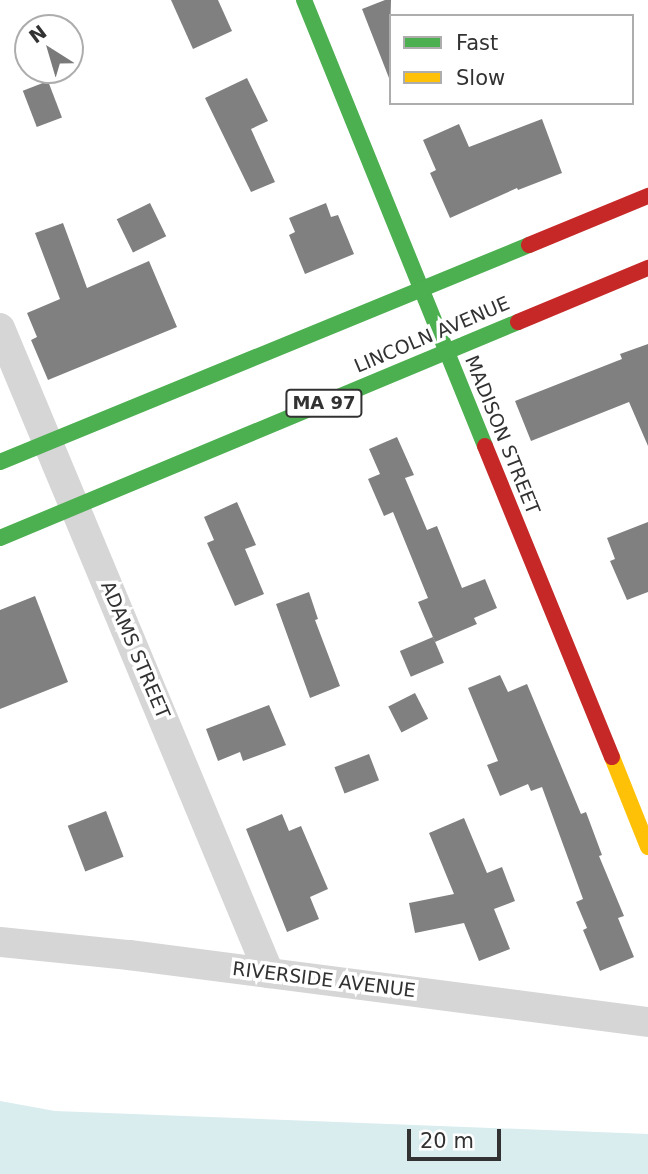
<!DOCTYPE html>
<style>
body{margin:0}
#map{position:relative;width:648px;height:1174px;overflow:hidden;background:#fff;font-family:"DejaVu Sans",sans-serif}
div>[style]{position:absolute}
[style*='--x']{left:calc(var(--x)*1px);top:calc(var(--y)*1px);width:calc(var(--w)*1px);rotate:calc(var(--a)*1deg)}
.water>*{inset:0;background:#d9ecee}
.building>*{inset:0;background:#808080;transform-origin:0 0}
.street>*{height:30px;margin:-15px;padding:0 15px;transform-origin:15px;border-radius:15px;background:#d6d6d6}
.fast>*{height:16px;margin:-8px;padding:0 8px;transform-origin:8px;border-radius:8px;background:#4caf50}
.slow>*{height:16px;margin:-8px;padding:0 8px;transform-origin:8px;border-radius:8px;background:#ffc107}
.jam>*{height:16px;margin:-8px;padding:0 8px;transform-origin:8px;border-radius:8px;background:#c62828}
span{translate:-50% -50%;white-space:nowrap;text-align:center;line-height:1.15;-webkit-text-stroke:7px #fff;paint-order:stroke}
.shield-label span{padding:2px 5px;background:#fff;border:2px solid;border-radius:5px;-webkit-text-stroke-width:0}
.shield-label{font-size:18px;color:#323232;font-weight:700}
.street-label{font-size:19px;color:#323232}
.legend{position:absolute;left:389px;top:14px;width:245px;height:91px;box-sizing:border-box;background:#fff;border:2px solid #adadad;margin:0;padding:9px 12px;list-style:none;font-size:21px;color:#323232}
.legend li{display:flex;align-items:center;gap:14px;height:35px}
.legend b{width:35px;border:2px solid #adadad}
.north{position:absolute;left:14px;top:14px;width:70px;height:70px;box-sizing:border-box;background:#fff;border:2px solid #adadad;border-radius:50%;rotate:323deg;font-size:19px;font-weight:700;line-height:28px;text-align:center;color:#323232}
.north::after{content:'';display:block;margin:auto;width:24px;height:32px;background:#7a7a7a;clip-path:polygon(50% 0,100% 100%,50% 72%,0 100%)}
.scale{position:absolute;left:407px;top:1129px;width:94px;height:32px;box-sizing:border-box;border:4px solid #323232;border-top:0;padding-left:9px;font-size:21px;line-height:24px;white-space:nowrap;color:#323232;-webkit-text-stroke:5px #fff;paint-order:stroke}
</style>
<div id="map">
<div class="water">
<div style="clip-path:polygon(0 1101px,55px 1111px,648px 1134px,648px 1174px,0 1174px)"></div>
</div>
<div class="building">
<div style="clip-path:polygon(171px 0,218px 0,232px 31px,193px 49px)"></div>
<div style="clip-path:polygon(385px 0,391px 0,389px 78px,362px 9px)"></div>
<div style="clip-path:polygon(247px 78px,268px 121px,251px 129px,275px 182px,251px 192px,205px 98px)"></div>
<div style="left:48px;top:81px;width:39px;height:27px;rotate:69deg"></div>
<div style="clip-path:polygon(542px 119px,562px 173px,518px 190px,517px 188px,450px 218px,430px 173px,436px 170px,423px 140px,459px 124px,469px 147px)"></div>
<div style="left:150px;top:203px;width:37px;height:37px;rotate:64deg"></div>
<div style="clip-path:polygon(326px 203px,331px 217px,338px 215px,354px 254px,305px 274px,289px 235px,295px 232px,289px 218px)"></div>
<div style="clip-path:polygon(63px 223px,87px 288px,149px 261px,177px 327px,48px 380px,31px 340px,37px 337px,27px 313px,60px 299px,35px 233px)"></div>
<div style="clip-path:polygon(648px 344px,648px 446px,629px 402px,531px 441px,515px 401px,622px 359px,620px 354px)"></div>
<div style="clip-path:polygon(397px 437px,414px 475px,405px 478px,427px 530px,437px 526px,462px 588px,485px 579px,497px 608px,474px 618px,477px 624px,435px 642px,418px 602px,428px 598px,393px 512px,384px 516px,368px 479px,380px 474px,369px 449px)"></div>
<div style="clip-path:polygon(237px 502px,256px 545px,245px 549px,264px 594px,235px 606px,207px 543px,214px 540px,204px 517px)"></div>
<div style="clip-path:polygon(648px 522px,648px 592px,627px 600px,610px 561px,615px 559px,607px 538px)"></div>
<div style="clip-path:polygon(309px 592px,318px 619px,315px 620px,340px 686px,310px 698px,276px 604px)"></div>
<div style="clip-path:polygon(35px 596px,68px 682px,0 709px,0 610px)"></div>
<div style="left:433px;top:637px;width:28px;height:36px;rotate:67deg"></div>
<div style="clip-path:polygon(500px 675px,508px 692px,527px 684px,581px 814px,586px 812px,602px 855px,599px 856px,624px 916px,618px 918px,634px 957px,600px 971px,583px 930px,587px 928px,576px 902px,583px 899px,542px 787px,531px 791px,528px 784px,500px 796px,487px 765px,498px 761px,468px 688px)"></div>
<div style="left:415px;top:693px;width:29px;height:30px;rotate:63deg"></div>
<div style="clip-path:polygon(269px 705px,286px 745px,243px 761px,240px 752px,218px 761px,206px 729px)"></div>
<div style="left:369px;top:754px;width:28px;height:37px;rotate:69deg"></div>
<div style="left:106px;top:811px;width:49px;height:41px;rotate:69deg"></div>
<div style="clip-path:polygon(282px 814px,289px 831px,301px 826px,328px 889px,310px 897px,319px 919px,287px 932px,246px 829px)"></div>
<div style="clip-path:polygon(464px 818px,487px 873px,502px 867px,515px 901px,494px 909px,510px 949px,479px 961px,464px 923px,415px 933px,409px 903px,454px 894px,429px 833px)"></div>
</div>
<div class="street">
<div style="--x:0;--y:328;--w:699;--a:67.36"></div>
<div style="--x:0;--y:942;--w:130;--a:5.8"></div>
<div style="--x:129;--y:955;--w:523;--a:7.36"></div>
</div>
<div class="fast">
<div style="--x:304;--y:0;--w:481;--a:67.9"></div>
<div style="--x:0;--y:462;--w:572;--a:-22.3"></div>
<div style="--x:0;--y:538;--w:561;--a:-22.64"></div>
</div>
<div class="slow">
<div style="--x:612;--y:757;--w:97;--a:68.2"></div>
</div>
<div class="jam">
<div style="--x:529;--y:245;--w:129;--a:-22.4"></div>
<div style="--x:518;--y:322;--w:141;--a:-22.6"></div>
<div style="--x:485;--y:446;--w:336;--a:67.8"></div>
</div>
<div class="shield-label">
<span style="left:324px;top:403px">MA 97</span>
</div>
<div class="street-label">
<span style="left:432px;top:335px;rotate:-23deg">LINCOLN AVENUE</span>
<span style="left:502px;top:435px;rotate:68deg">MADISON STREET</span>
<span style="left:135px;top:650px;rotate:67deg">ADAMS STREET</span>
<span style="left:324px;top:980px;rotate:7deg">RIVERSIDE AVENUE</span>
</div>
<ul class="legend">
<li><b style="height:9px;background:#4caf50"></b>Fast</li>
<li><b style="height:9px;background:#ffc107"></b>Slow</li>
</ul>
<div class="north">N</div>
<div class="scale">20 m</div>
</div>
